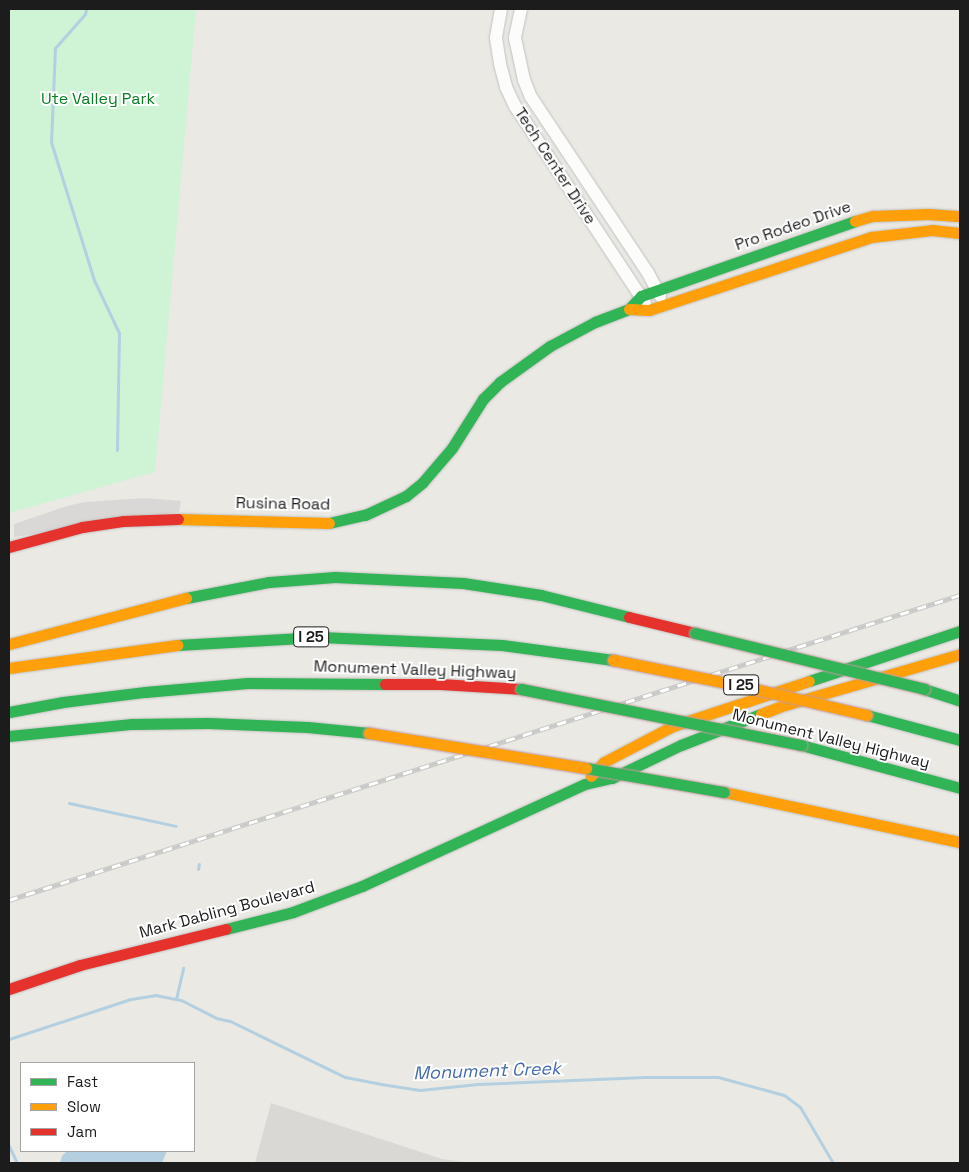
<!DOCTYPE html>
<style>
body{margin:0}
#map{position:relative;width:969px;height:1172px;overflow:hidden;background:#eae9e4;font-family:"Space Grotesk",sans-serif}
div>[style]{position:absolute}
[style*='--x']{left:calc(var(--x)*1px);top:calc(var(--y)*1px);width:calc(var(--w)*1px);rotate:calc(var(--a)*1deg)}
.residential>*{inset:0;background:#d9d8d5}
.park>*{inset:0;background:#cff3d5}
.parking>*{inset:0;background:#d9d8d6}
.water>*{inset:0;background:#b4d0e0}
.stream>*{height:3px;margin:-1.5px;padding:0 1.5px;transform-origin:1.5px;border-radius:1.5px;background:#b4d0e0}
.roads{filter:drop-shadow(0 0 1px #c3c2c0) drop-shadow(0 0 1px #c3c2c0)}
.street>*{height:12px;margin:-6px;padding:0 6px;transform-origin:6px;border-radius:6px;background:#fcfcfb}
.fast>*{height:11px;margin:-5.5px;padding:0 5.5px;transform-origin:5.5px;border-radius:5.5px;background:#30b455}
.slow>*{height:11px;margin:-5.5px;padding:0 5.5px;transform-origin:5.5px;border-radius:5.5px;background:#ff9f0a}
.jam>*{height:11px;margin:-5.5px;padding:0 5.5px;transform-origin:5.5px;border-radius:5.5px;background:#e5322d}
.rail>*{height:5px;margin-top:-2.5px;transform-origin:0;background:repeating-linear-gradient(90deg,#fff 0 9px,#c9c9c8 0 18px);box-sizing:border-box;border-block:1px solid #c9c9c8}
.bridges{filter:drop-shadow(0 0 1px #c19a9f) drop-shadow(0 0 1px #c19a9f)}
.fast-bridge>*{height:11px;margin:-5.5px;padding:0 5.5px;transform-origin:5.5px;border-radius:5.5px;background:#30b455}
.slow-bridge>*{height:11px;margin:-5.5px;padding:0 5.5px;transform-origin:5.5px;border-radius:5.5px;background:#ff9f0a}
span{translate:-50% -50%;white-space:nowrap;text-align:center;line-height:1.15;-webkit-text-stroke:4px #fff;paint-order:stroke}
.shield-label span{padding:1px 4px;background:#fff;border:1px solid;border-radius:4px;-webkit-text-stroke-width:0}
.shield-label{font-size:15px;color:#1c1c1c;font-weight:700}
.park-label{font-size:16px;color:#057e21}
.street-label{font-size:16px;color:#1c1c1c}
.water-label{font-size:18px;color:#4369b0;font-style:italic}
.frame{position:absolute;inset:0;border:10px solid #1c1c1c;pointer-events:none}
.legend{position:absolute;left:20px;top:1062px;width:175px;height:90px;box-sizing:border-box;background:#fff;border:1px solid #a4a4a4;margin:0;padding:6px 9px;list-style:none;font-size:15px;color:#1c1c1c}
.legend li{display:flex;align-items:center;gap:10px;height:25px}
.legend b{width:25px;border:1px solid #a4a4a4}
</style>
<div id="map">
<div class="residential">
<div style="clip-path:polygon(271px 1103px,442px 1159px,472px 1163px,255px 1163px)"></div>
</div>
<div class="park">
<div style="clip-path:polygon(9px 9px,196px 9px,155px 472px,9px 513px)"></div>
</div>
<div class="parking">
<div style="clip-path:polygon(145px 498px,181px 501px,179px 512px,14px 537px,14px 524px,67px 506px,85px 502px)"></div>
</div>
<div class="water">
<div style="clip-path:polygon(67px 1151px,167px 1151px,162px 1163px,60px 1163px,62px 1156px)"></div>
</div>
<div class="stream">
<div style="--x:86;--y:9;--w:5;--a:101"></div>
<div style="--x:85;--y:14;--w:45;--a:131.4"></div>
<div style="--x:55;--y:48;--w:94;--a:92.4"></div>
<div style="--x:51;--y:142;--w:145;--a:72.7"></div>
<div style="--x:94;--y:280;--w:59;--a:64.7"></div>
<div style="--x:119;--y:333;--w:117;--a:91"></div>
<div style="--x:69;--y:803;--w:109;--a:12.1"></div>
<div style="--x:198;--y:869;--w:5;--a:-79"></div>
<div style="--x:176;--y:999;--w:32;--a:-77"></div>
<div style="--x:9;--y:1039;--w:128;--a:-18.2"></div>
<div style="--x:131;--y:999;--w:24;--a:-9"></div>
<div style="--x:155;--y:995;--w:26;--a:11"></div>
<div style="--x:181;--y:1000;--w:39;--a:27"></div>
<div style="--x:216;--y:1018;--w:14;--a:12"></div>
<div style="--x:230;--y:1021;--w:128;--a:26"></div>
<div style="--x:345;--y:1077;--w:37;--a:11"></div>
<div style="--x:381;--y:1084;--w:39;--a:9"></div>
<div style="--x:420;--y:1090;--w:58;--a:-5.9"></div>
<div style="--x:478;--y:1084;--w:167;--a:-2.4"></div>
<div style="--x:645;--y:1077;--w:73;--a:0"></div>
<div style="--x:718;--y:1077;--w:68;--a:15.3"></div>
<div style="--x:784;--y:1095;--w:20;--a:37"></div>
<div style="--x:800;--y:1107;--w:65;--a:59.5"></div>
<div style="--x:9;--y:1146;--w:19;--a:65"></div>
</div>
<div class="roads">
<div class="street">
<div style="--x:501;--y:9;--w:29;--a:100"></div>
<div style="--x:496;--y:38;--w:26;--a:81"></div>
<div style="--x:500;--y:64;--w:24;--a:75"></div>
<div style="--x:506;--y:87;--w:21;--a:65"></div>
<div style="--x:515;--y:106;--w:236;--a:56.6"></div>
<div style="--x:521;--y:9;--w:30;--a:102"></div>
<div style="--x:515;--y:38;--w:43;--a:77.9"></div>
<div style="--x:524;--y:80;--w:18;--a:68"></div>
<div style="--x:531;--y:97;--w:211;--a:56.4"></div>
<div style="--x:648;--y:273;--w:26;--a:62"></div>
</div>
<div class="fast">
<div style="--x:329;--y:523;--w:37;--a:-13"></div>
<div style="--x:365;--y:515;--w:45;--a:-24.9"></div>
<div style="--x:406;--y:496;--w:21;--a:-39"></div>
<div style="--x:422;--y:483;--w:46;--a:-49.4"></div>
<div style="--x:452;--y:448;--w:58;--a:-57.7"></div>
<div style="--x:483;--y:399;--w:24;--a:-45"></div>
<div style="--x:500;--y:382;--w:62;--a:-35.8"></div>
<div style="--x:550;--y:346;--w:51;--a:-28.1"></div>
<div style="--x:595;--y:322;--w:36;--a:-21"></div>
<div style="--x:629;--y:309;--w:18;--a:-47"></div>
<div style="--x:641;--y:296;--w:227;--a:-19.3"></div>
<div style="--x:186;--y:598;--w:85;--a:-10.9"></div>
<div style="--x:269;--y:582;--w:66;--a:-4.3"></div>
<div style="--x:335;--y:577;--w:128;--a:2.7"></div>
<div style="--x:463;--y:583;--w:79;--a:8.7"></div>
<div style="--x:541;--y:595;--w:91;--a:14"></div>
<div style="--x:177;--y:645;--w:143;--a:-3.2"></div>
<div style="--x:320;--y:637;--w:182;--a:2.5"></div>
<div style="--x:502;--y:645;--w:112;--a:7.7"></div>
<div style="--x:809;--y:681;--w:159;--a:-18.3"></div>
<div style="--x:924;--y:689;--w:38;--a:18"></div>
<div style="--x:9;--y:712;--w:55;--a:-10.5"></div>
<div style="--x:63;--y:702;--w:83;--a:-7"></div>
<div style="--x:145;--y:692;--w:103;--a:-5"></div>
<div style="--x:248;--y:683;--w:137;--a:0.4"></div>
<div style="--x:867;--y:715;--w:96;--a:15"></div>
<div style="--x:9;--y:736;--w:124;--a:-5.6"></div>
<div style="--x:132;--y:724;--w:76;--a:-0.8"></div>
<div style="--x:208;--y:723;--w:99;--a:2.3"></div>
<div style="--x:307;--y:727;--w:62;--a:5.5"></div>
<div style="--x:801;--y:745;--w:165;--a:15.1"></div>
<div style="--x:226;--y:929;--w:69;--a:-14.2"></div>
<div style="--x:293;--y:912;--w:74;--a:-20.6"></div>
<div style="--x:362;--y:886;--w:245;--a:-24.6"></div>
<div style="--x:585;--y:784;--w:28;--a:-13"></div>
<div style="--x:612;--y:778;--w:76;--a:-25.6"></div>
<div style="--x:681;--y:745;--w:86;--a:-21.2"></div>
</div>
<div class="slow">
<div style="--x:855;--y:221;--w:19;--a:-16"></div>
<div style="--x:873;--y:216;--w:55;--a:-2.1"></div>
<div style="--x:928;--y:214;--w:32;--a:4"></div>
<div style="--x:629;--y:309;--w:20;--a:3"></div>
<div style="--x:649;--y:310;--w:234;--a:-18.2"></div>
<div style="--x:871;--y:237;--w:61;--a:-6.5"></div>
<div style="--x:932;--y:230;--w:28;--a:6"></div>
<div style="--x:178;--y:519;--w:151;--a:1.5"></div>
<div style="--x:9;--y:644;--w:183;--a:-14.6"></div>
<div style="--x:9;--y:668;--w:170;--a:-7.8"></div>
<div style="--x:761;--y:714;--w:26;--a:-21"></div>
<div style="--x:785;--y:705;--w:182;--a:-16.2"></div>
<div style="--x:591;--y:776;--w:19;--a:-47"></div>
<div style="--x:604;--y:762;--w:78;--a:-27.6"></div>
<div style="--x:673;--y:726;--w:143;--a:-18.3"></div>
<div style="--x:724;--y:792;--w:241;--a:12"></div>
</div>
<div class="jam">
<div style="--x:9;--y:547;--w:76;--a:-15.3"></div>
<div style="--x:82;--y:527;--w:41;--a:-8.3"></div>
<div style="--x:123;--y:521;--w:55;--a:-2.1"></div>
<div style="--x:629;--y:617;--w:68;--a:13.6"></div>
<div style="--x:385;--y:684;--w:55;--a:0"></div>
<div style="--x:440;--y:684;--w:81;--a:3.5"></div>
<div style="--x:9;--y:989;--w:75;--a:-18.7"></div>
<div style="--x:80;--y:965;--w:150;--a:-13.9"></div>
</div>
</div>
<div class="rail">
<div style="--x:9;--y:900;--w:999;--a:-17.78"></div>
</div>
<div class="bridges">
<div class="fast-bridge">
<div style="--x:695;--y:633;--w:236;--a:13.7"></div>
<div style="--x:521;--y:689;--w:286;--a:11.3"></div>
<div style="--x:586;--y:768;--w:140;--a:9.9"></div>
</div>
<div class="slow-bridge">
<div style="--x:613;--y:660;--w:132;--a:11.4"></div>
<div style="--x:742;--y:686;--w:128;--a:13.1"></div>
<div style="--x:369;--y:733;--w:220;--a:9.2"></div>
</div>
</div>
<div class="shield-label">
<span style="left:311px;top:637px">I 25</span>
<span style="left:741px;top:685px">I 25</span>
</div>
<div class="park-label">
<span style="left:98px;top:99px">Ute Valley Park</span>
</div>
<div class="street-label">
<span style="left:555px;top:166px;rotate:57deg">Tech Center Drive</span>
<span style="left:793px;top:226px;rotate:-19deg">Pro Rodeo Drive</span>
<span style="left:283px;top:504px;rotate:1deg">Rusina Road</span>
<span style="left:415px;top:670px;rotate:2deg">Monument Valley Highway</span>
<span style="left:831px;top:739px;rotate:14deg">Monument Valley Highway</span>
<span style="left:227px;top:910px;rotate:-15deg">Mark Dabling Boulevard</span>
</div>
<div class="water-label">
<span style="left:487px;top:1071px;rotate:-2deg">Monument Creek</span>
</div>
<div class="frame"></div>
<ul class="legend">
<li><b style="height:6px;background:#30b455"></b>Fast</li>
<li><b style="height:6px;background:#ff9f0a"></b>Slow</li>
<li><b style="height:6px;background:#e5322d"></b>Jam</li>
</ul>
</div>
